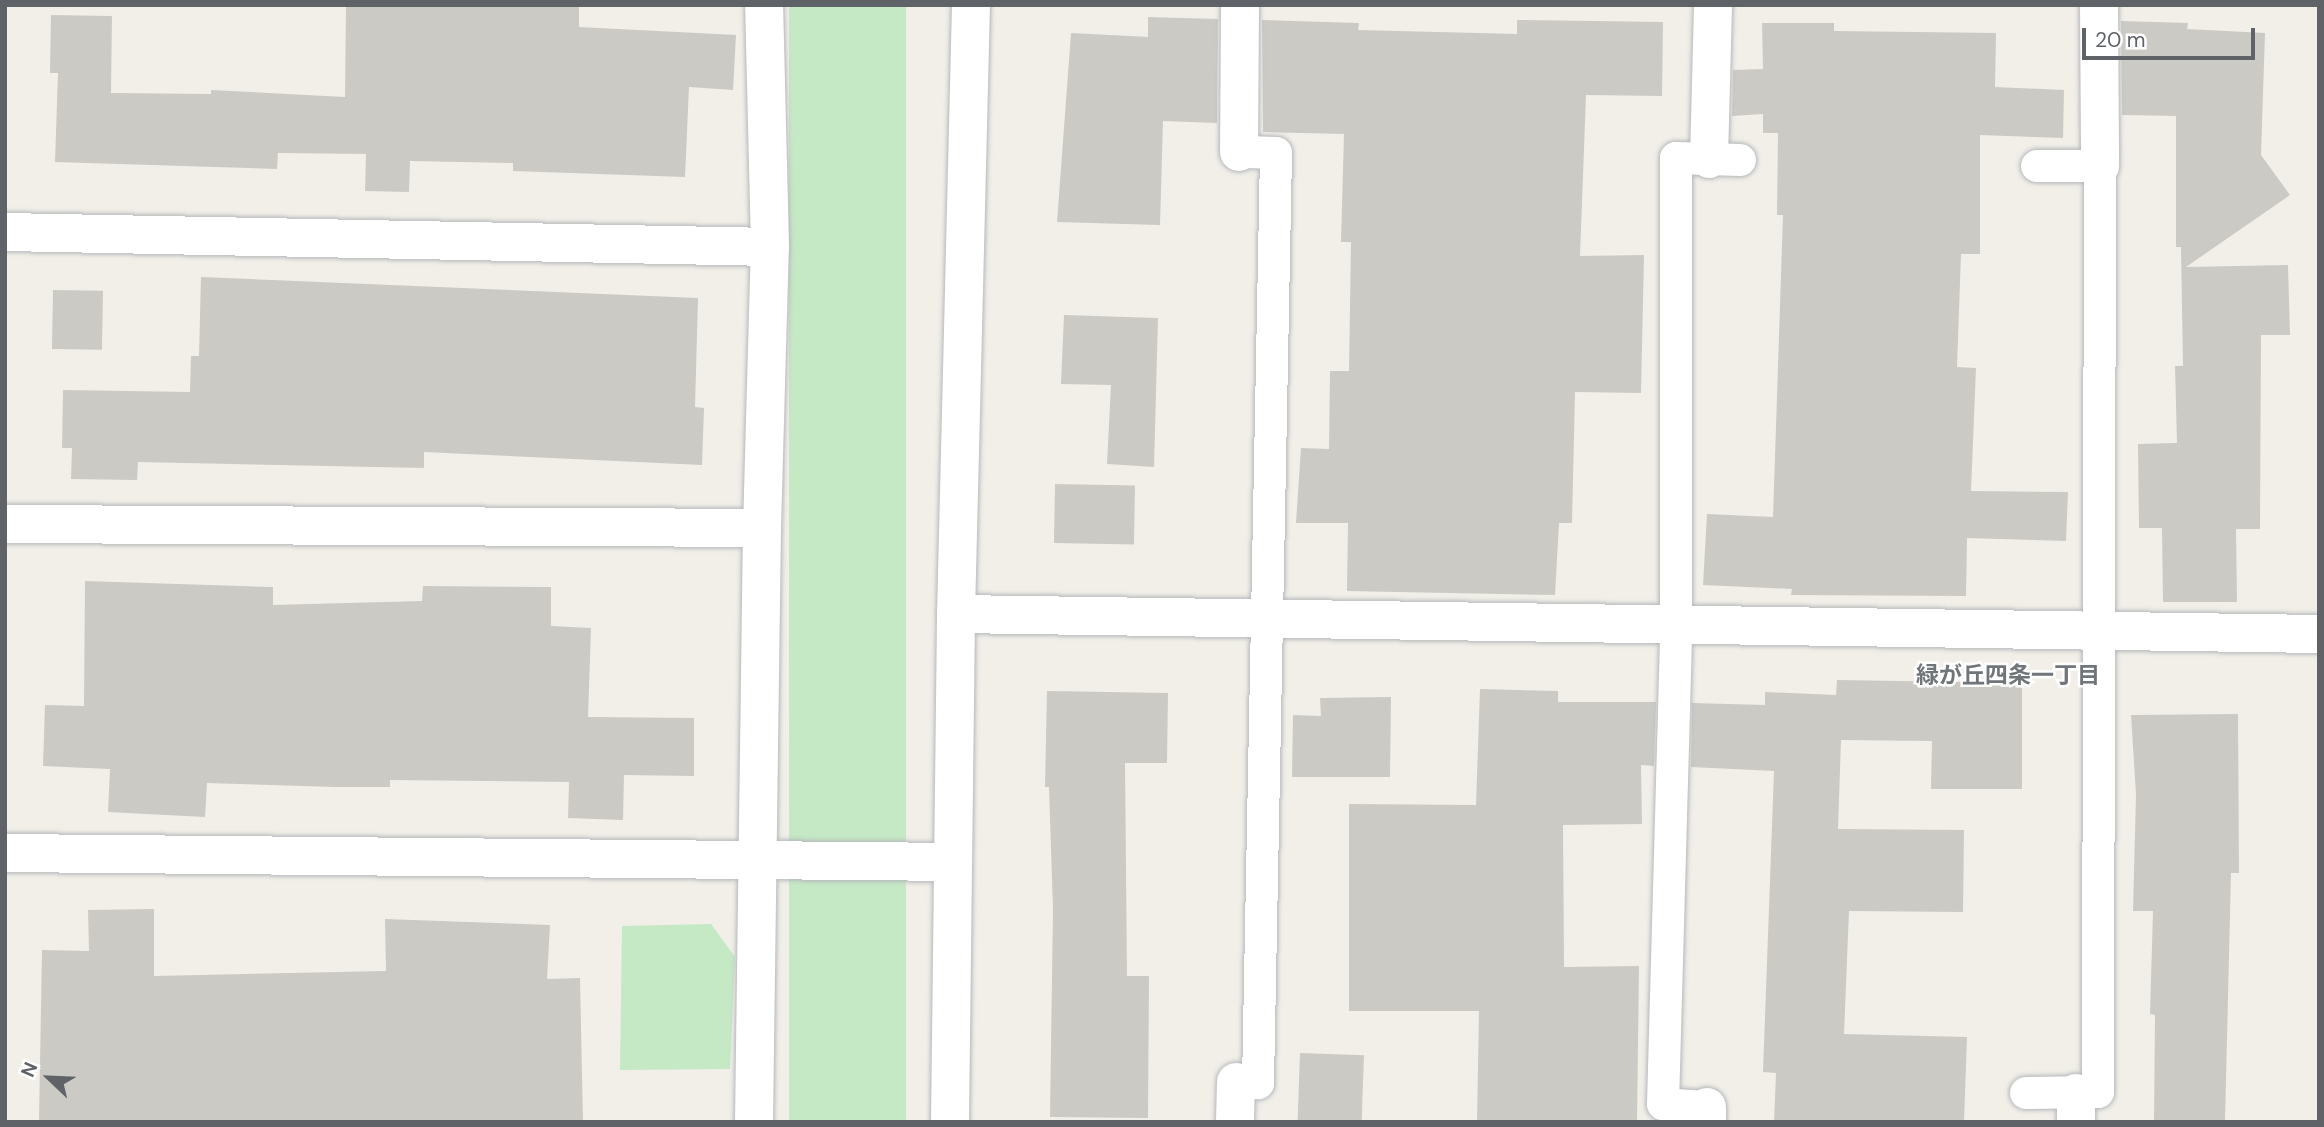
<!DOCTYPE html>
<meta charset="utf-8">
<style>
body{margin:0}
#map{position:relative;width:2324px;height:1127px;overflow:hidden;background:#f1efe8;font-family:"DM Sans","Noto Sans JP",sans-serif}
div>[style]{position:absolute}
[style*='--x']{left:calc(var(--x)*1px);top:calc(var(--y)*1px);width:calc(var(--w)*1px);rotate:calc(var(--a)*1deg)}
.green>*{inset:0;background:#c5e8c5;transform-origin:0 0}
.building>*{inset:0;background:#cccac5;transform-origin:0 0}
.roads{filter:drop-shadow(0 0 2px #b5b8bc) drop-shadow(0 0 2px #b5b8bc)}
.service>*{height:32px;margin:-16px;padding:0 16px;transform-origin:16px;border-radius:16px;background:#fff}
.pedestrian>*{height:38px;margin:-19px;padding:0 19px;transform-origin:19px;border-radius:19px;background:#fff}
.minor>*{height:38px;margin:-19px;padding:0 19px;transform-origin:19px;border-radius:19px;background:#fff}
span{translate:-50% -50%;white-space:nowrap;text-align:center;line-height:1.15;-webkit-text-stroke:5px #fff;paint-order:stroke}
.neighbourhood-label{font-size:23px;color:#70757a;font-weight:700}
.frame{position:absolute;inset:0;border:7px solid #5f6368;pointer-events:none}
.north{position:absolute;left:14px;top:1043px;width:70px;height:70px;-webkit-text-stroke:5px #fff;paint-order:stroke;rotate:293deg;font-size:19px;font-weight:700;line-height:28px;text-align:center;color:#5f6368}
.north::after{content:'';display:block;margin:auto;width:24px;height:32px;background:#5f6368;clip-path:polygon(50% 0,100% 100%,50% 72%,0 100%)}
.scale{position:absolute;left:2082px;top:28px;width:173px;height:32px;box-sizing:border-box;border:4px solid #5f6368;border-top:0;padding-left:9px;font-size:21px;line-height:24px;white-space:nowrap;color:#5f6368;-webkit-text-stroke:5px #fff;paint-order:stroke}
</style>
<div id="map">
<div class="green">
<div style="left:789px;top:5px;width:117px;height:1117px"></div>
<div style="clip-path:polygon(711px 924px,735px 957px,730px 1069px,620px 1070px,622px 926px)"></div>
</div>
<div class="building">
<div style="clip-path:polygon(346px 5px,579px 5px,579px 27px,736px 35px,733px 90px,689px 87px,685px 177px,513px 171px,513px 163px,410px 161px,409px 192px,365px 191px,366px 154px,278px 153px,277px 169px,55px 162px,58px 73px,50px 73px,51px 15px,112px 16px,111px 93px,211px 94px,211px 90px,345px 97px)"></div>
<div style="clip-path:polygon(1148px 17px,1218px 19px,1217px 123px,1163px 121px,1160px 225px,1057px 222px,1071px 33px,1148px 37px)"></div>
<div style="clip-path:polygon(1262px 20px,1359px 23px,1358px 30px,1517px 34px,1517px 20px,1663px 22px,1662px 96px,1586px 95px,1580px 256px,1644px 255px,1641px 393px,1575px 392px,1572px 523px,1559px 523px,1555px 595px,1347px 591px,1348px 523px,1296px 523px,1301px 448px,1329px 449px,1330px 371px,1349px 371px,1351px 242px,1341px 242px,1344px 134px,1263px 132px)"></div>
<div style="clip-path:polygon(2121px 21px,2188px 23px,2187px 29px,2265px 33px,2261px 155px,2290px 195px,2186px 267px,2288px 265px,2290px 335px,2261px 335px,2260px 529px,2236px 529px,2237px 602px,2163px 602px,2162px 528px,2139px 528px,2138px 444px,2177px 443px,2175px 366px,2183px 366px,2181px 247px,2176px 247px,2176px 116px,2122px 115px)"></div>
<div style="clip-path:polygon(1762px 23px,1834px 23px,1834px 31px,1996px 33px,1995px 87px,2064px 90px,2063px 138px,1980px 135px,1980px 254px,1961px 254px,1957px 367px,1976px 368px,1971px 491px,2068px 492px,2066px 541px,1967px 538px,1966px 596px,1791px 595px,1792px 589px,1703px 585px,1707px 514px,1773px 517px,1783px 215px,1777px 215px,1778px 133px,1763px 133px,1763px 114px,1732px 116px,1733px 70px,1763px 69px)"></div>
<div style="clip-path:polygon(201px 277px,698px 298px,695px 407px,704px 408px,702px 465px,424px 452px,424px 468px,138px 462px,137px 480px,71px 479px,72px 448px,62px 448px,63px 390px,190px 392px,191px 356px,199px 356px)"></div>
<div style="left:53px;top:290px;width:50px;height:59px;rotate:1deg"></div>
<div style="clip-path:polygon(1064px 315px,1158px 318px,1154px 467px,1107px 464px,1111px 385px,1061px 384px)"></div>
<div style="left:1055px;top:484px;width:80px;height:59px;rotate:1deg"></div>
<div style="clip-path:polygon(85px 581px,273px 587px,273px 605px,422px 601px,423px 586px,551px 587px,551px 626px,591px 628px,588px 717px,694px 718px,694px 776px,624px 775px,623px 820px,568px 818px,569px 782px,390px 780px,390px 787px,336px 787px,207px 783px,205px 817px,108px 812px,110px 769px,43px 766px,45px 705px,84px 706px)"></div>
<div style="clip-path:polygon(1837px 680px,2022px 683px,2022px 789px,1931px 789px,1932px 741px,1841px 740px,1838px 829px,1964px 830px,1963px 912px,1849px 911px,1844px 1034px,1967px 1037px,1964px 1122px,1774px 1122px,1776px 1073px,1763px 1072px,1774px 771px,1691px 767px,1692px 703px,1765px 705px,1765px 692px,1836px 695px)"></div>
<div style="clip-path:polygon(1480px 689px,1558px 691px,1558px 702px,1656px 702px,1654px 766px,1641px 765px,1642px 824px,1563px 825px,1564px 967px,1639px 966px,1637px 1122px,1477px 1122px,1479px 1011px,1349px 1011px,1349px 804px,1476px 805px)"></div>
<div style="clip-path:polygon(1047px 691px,1168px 693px,1167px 763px,1125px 763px,1127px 976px,1149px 976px,1148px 1118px,1050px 1117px,1053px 910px,1049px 787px,1045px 787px)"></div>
<div style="clip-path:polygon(1391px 697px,1390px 777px,1292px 777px,1293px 715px,1321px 716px,1320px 698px)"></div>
<div style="clip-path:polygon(2238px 714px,2239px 873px,2231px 873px,2225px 1122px,2154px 1122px,2155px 1015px,2150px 1014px,2153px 911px,2133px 911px,2136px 794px,2131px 715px)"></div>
<div style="clip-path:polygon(154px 909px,154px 976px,386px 971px,385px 919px,550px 925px,547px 979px,580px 978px,583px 1122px,39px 1122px,42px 950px,89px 951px,88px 910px)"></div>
<div style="left:1300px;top:1053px;width:64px;height:69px;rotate:2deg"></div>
</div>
<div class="roads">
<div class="service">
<div style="--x:1236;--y:1082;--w:22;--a:3"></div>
<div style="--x:1258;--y:1083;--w:930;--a:-88.89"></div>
<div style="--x:1276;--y:153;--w:37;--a:-178"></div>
<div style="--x:2026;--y:1093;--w:72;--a:-0.8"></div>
<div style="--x:2098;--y:1092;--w:926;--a:-89.88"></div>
<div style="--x:2100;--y:166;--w:63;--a:180"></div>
<div style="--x:1707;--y:1107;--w:44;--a:-176.1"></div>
<div style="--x:1663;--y:1104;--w:476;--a:-88.4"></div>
<div style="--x:1676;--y:628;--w:470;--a:-90"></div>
<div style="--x:1676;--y:158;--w:64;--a:1.8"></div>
</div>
<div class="pedestrian">
<div style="--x:2099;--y:5;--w:161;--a:89.6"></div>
<div style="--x:1239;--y:152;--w:147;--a:-89.6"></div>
<div style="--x:1709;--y:159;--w:154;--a:-88.5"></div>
<div style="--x:2076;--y:1093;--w:29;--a:90"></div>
<div style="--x:1235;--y:1122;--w:40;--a:-88.6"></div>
<div style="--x:1707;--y:1122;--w:15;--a:-90"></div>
</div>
<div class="minor">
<div style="--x:5;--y:232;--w:765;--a:1.12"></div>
<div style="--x:5;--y:524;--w:757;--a:0.3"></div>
<div style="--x:956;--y:614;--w:1363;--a:0.84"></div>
<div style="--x:5;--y:853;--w:947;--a:0.54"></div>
<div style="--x:754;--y:1122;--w:594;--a:-89.23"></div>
<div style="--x:762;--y:528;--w:281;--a:-88.4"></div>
<div style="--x:770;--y:247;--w:242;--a:-91.4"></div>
<div style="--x:950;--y:1122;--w:508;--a:-89.32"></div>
<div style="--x:956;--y:614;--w:609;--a:-88.59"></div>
</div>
</div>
<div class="neighbourhood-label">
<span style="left:2008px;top:675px">緑が丘四条一丁目</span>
</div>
<div class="frame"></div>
<div class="north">N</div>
<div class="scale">20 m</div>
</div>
